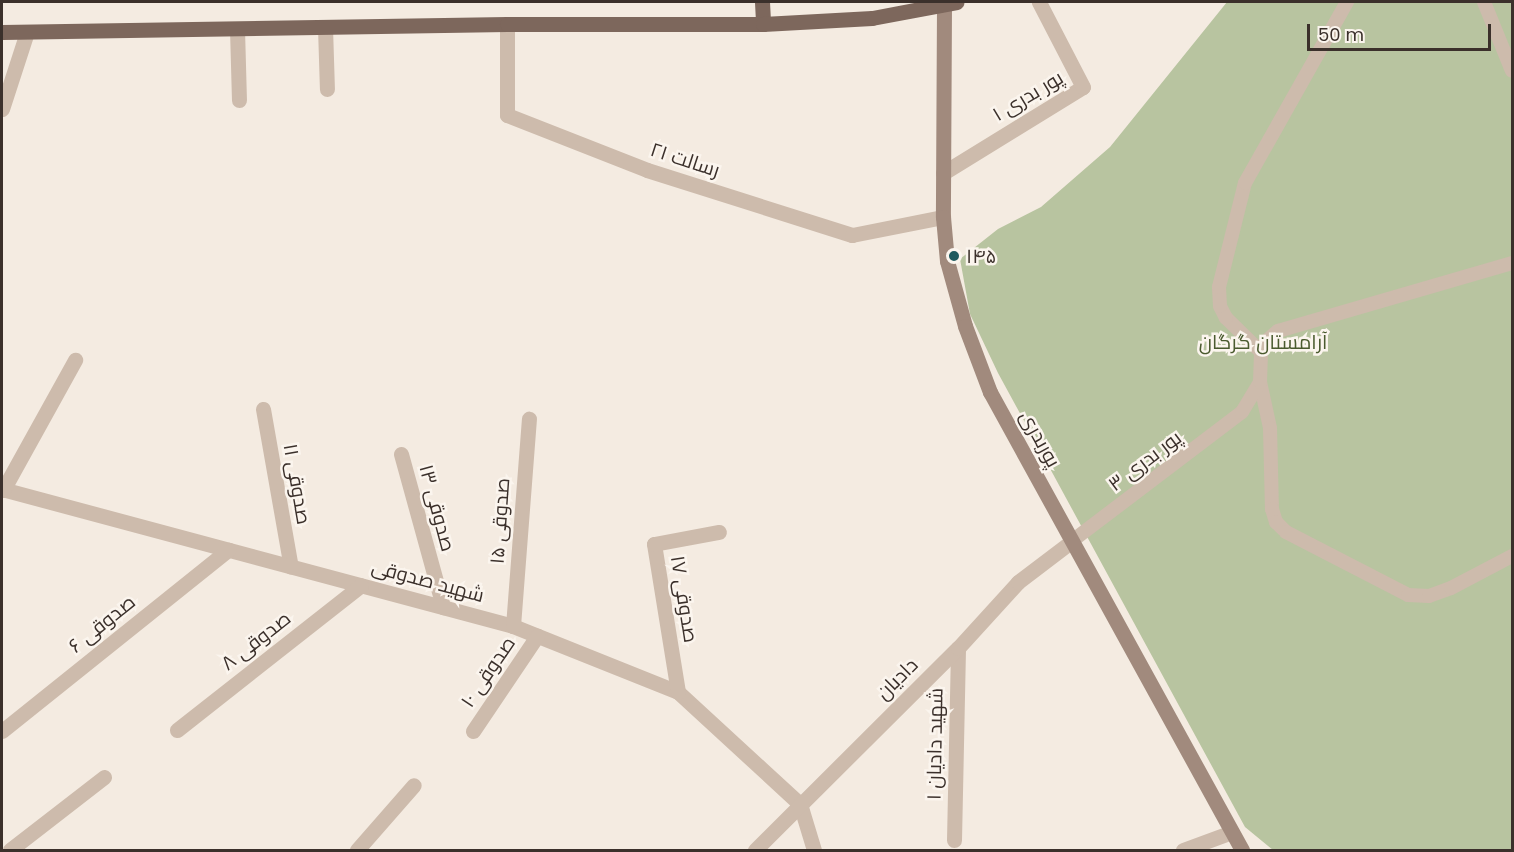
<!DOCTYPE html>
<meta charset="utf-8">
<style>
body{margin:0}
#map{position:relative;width:1514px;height:852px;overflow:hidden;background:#f4ebe1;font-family:Poppins,Cairo,sans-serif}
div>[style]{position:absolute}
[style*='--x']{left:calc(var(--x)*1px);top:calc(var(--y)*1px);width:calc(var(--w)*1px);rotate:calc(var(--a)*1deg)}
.green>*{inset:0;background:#b8c4a0}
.lane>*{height:14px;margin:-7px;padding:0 7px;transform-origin:7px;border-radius:7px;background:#cdbbac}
.street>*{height:15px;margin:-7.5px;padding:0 7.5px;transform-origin:7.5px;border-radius:7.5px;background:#cdbbac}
.secondary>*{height:15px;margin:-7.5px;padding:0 7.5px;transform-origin:7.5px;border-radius:7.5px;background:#a18a7d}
.primary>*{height:15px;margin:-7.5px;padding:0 7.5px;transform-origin:7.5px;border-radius:7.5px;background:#7d675c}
.dots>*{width:16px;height:16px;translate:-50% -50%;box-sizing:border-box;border:3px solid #fbf5ee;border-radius:50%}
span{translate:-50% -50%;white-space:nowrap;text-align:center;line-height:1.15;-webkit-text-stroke:5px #fbf5ee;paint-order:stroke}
.street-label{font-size:20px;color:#3b302b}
.poi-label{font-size:20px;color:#3b302b}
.left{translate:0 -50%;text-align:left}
.park-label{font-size:20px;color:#4a5a2e}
.frame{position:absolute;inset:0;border:3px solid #3b302b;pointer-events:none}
.scale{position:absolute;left:1307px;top:24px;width:184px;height:27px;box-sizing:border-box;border:3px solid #3b302b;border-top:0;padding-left:8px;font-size:18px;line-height:21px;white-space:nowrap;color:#3b302b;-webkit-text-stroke:4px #fbf5ee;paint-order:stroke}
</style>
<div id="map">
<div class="green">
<div style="clip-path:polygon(1227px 2px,1512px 2px,1512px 850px,1273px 850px,1245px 827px,998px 373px,970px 314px,960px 259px,998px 229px,1041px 207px,1110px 147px)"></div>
</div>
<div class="lane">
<div style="--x:1484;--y:2;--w:74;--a:67.9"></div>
<div style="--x:1261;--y:352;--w:49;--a:-135.8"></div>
<div style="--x:1226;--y:318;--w:13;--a:-117"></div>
<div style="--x:1220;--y:306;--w:19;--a:-93"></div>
<div style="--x:1219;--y:287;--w:107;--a:-76"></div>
<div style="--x:1245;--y:183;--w:208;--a:-60.6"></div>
<div style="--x:1260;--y:382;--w:47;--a:77.7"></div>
<div style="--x:1270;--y:428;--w:81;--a:88.6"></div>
<div style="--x:1272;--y:509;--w:14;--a:73"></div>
<div style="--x:1276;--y:522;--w:14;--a:45"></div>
<div style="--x:1286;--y:532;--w:137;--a:27.3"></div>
<div style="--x:1408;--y:595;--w:21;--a:3"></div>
<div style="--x:1429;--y:596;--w:23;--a:-20"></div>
<div style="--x:1451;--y:588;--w:69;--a:-27.7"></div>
<div style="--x:1072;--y:541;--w:213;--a:-37.2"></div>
<div style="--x:1242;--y:412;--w:35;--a:-59"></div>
<div style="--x:1260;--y:382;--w:30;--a:-88"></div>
<div style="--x:1261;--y:352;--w:12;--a:-66"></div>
<div style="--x:1266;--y:341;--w:16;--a:-40"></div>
<div style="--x:1278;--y:331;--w:244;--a:-16.2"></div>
</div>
<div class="street">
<div style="--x:507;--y:24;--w:91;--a:90"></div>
<div style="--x:507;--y:115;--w:150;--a:21.4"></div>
<div style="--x:647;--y:170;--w:215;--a:17.6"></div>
<div style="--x:852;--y:235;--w:93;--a:-11.2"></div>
<div style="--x:325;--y:27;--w:62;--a:88.2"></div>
<div style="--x:237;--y:29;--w:71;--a:88.4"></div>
<div style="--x:2;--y:109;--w:81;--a:-72"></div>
<div style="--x:943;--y:173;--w:164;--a:-31.6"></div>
<div style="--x:1083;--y:87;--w:96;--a:-117.4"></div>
<div style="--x:263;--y:409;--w:160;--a:80"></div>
<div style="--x:401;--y:454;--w:159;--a:74.6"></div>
<div style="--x:2;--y:489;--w:529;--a:15.01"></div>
<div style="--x:513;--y:626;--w:178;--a:21.8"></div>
<div style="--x:678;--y:692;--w:166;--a:42.6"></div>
<div style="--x:800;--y:804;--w:48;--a:73.1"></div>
<div style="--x:3;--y:490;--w:149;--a:-61"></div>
<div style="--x:513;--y:626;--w:208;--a:-85.6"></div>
<div style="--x:678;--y:692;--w:150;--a:-99.2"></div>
<div style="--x:654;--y:544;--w:66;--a:-10.5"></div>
<div style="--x:177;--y:730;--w:234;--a:-38.2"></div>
<div style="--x:2;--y:731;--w:290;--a:-38.7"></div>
<div style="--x:473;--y:731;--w:115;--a:-56"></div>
<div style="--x:954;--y:840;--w:192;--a:-88.8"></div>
<div style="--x:10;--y:850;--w:119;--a:-37.8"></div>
<div style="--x:357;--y:850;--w:86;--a:-48.8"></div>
<div style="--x:755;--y:850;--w:286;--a:-44.9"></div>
<div style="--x:958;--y:648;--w:89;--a:-47.7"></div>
<div style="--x:1018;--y:582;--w:68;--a:-37.2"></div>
<div style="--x:1183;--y:850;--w:52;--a:-20.2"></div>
</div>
<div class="secondary">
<div style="--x:944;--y:6;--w:211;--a:90.3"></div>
<div style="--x:943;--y:217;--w:44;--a:84.8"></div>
<div style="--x:947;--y:261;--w:67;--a:74.5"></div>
<div style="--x:965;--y:326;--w:71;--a:69.3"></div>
<div style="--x:990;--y:392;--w:523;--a:61.18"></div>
</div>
<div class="primary">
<div style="--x:762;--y:2;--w:22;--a:87"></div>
<div style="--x:2;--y:32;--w:505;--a:-0.91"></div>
<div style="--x:507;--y:24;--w:256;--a:0"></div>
<div style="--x:763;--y:24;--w:109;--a:-3.2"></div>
<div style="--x:872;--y:18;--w:86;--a:-10.7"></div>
</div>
<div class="dots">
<div style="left:954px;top:256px;background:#1f5a5e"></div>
</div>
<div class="street-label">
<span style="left:1028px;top:96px;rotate:-31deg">پور بدری ۱</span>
<span style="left:685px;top:160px;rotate:18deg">۲۱ رسالت</span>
<span style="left:1040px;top:439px;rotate:61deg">پوربدری</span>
<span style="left:1145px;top:461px;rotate:-37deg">پور بدری ۳</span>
<span style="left:297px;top:484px;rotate:80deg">۱۱ صدوقی</span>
<span style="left:437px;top:508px;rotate:75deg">۱۳ صدوقی</span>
<span style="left:500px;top:521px;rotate:-86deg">۱۵ صدوقی</span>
<span style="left:428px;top:581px;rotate:15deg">شهید صدوقی</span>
<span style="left:684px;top:599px;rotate:81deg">۱۷ صدوقی</span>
<span style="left:102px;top:624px;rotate:-39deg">صدوقی ۶</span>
<span style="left:256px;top:641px;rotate:-38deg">۸ صدوقی</span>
<span style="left:488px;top:672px;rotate:-56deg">۱۰ صدوقی</span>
<span style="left:897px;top:679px;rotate:-45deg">دادیان</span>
<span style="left:935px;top:744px;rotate:-89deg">۱ شهید دادیان</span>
</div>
<div class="poi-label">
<span class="left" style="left:966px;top:256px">۱۴۵</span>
</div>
<div class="park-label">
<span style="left:1263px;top:342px">آرامستان گرگان</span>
</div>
<div class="frame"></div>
<div class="scale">50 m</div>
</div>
